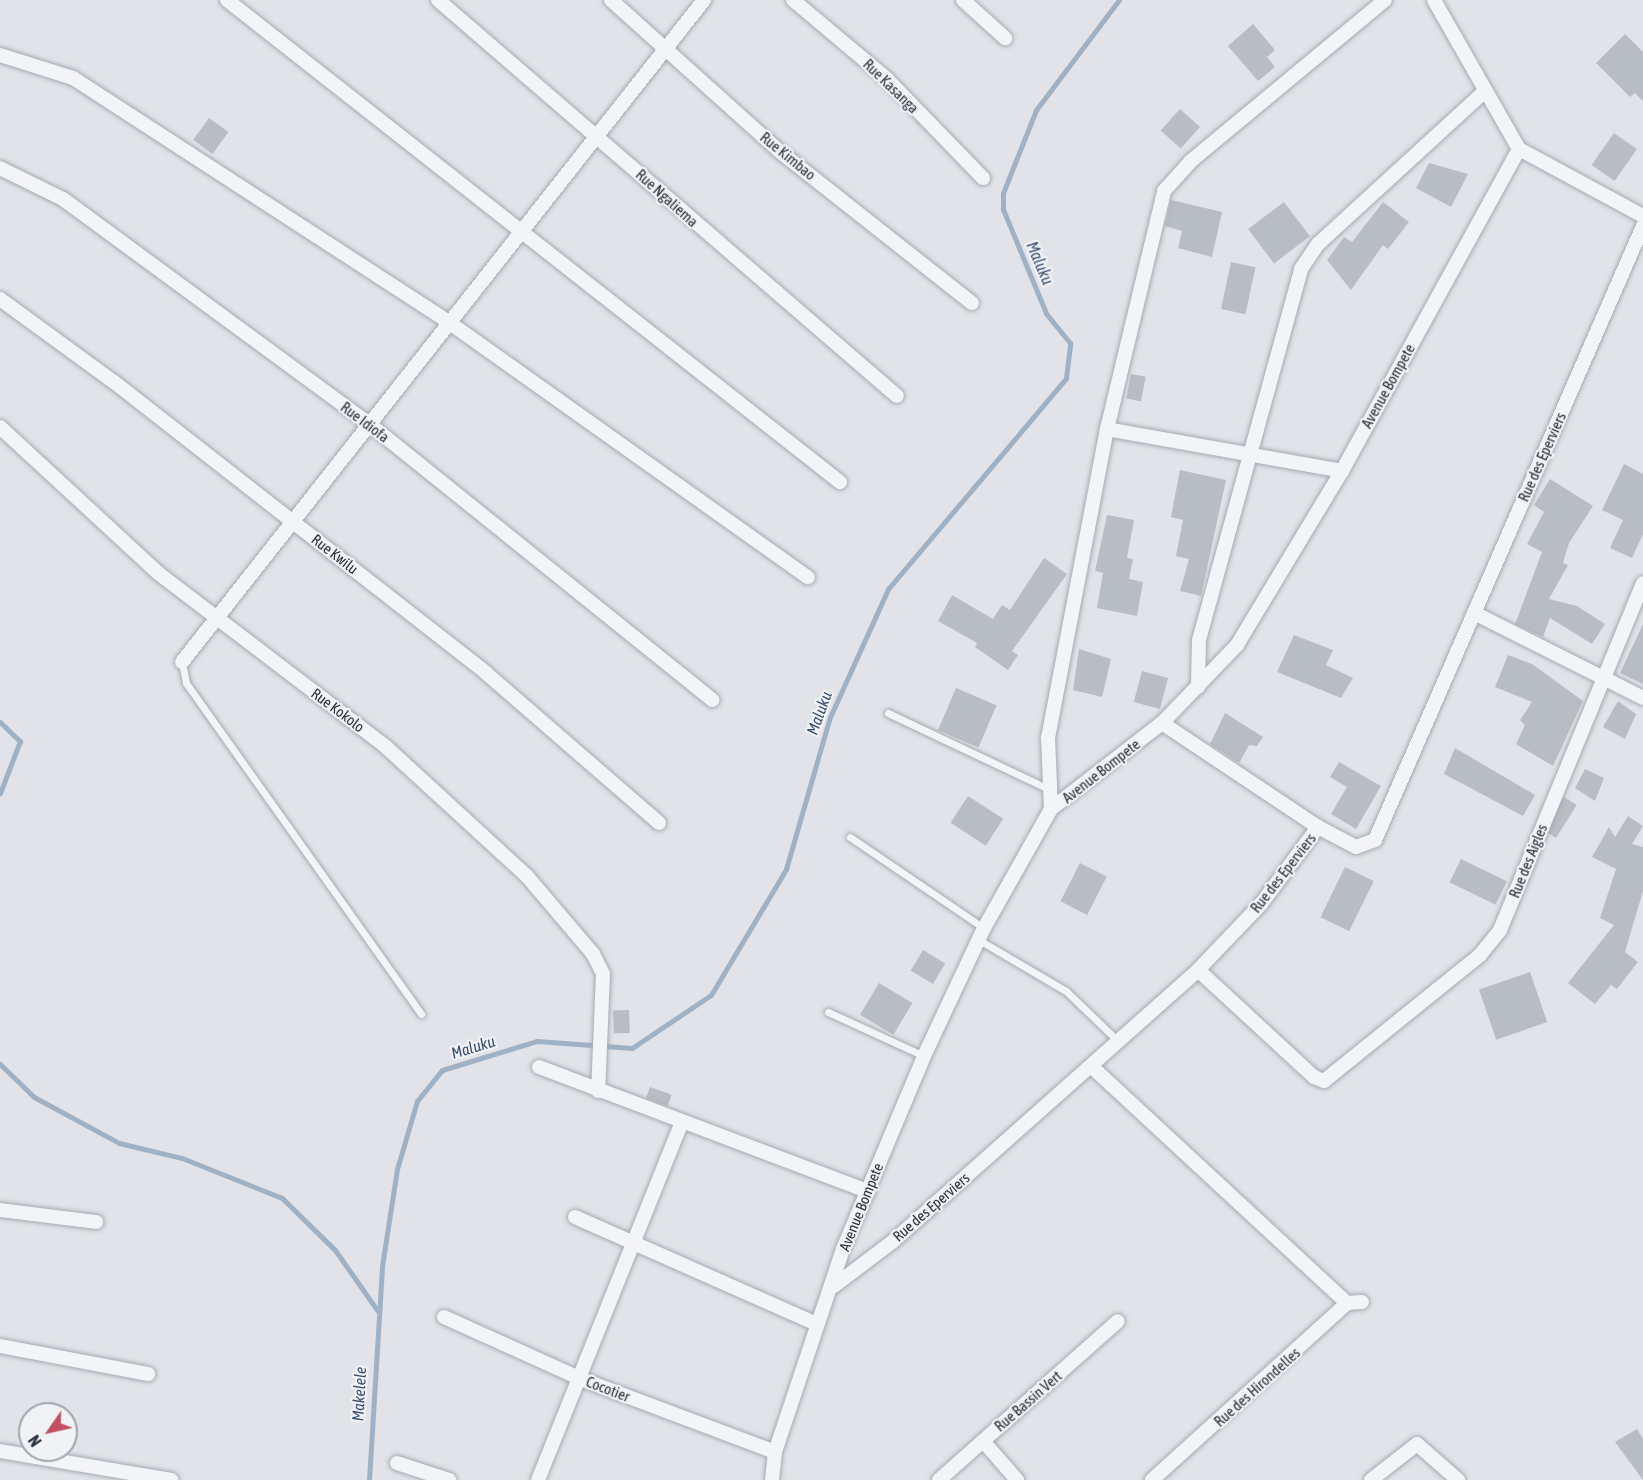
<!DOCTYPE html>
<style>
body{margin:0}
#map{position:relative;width:1643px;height:1480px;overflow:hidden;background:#e1e3e8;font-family:"Asap Condensed",sans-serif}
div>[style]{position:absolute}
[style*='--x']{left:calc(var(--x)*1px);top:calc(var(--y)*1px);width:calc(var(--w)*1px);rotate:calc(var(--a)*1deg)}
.stream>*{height:5px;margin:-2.5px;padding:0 2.5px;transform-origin:2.5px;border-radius:2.5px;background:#9fb1c5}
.building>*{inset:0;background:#b8bdc4;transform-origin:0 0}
.roads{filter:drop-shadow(0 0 2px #a6aab2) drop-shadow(0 0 2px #a6aab2)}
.service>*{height:7px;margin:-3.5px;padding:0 3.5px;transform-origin:3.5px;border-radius:3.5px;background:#f3f4f7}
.minor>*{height:14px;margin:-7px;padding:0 7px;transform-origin:7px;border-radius:7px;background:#f3f4f7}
span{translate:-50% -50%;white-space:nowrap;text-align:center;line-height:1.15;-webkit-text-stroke:4.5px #f0f2f6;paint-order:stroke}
.street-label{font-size:15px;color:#2a323e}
.water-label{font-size:16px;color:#38506f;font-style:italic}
.north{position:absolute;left:18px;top:1402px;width:60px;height:60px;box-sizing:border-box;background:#f0f2f6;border:2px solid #a1a5ac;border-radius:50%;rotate:236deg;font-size:16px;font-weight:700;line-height:24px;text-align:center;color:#2a323e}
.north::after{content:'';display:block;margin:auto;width:21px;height:27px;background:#c35061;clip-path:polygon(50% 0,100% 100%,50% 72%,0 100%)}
</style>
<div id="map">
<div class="stream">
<div style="--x:0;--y:722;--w:28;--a:44"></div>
<div style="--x:20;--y:741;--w:56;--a:111"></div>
<div style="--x:0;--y:1064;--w:47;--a:44.1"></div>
<div style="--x:34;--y:1097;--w:97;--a:28.4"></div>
<div style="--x:119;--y:1143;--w:65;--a:13.4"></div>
<div style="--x:182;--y:1158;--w:108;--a:21.8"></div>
<div style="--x:282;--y:1198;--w:74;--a:44.5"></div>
<div style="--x:335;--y:1250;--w:73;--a:55"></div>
<div style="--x:369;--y:1480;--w:214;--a:-86.5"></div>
<div style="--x:382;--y:1266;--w:98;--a:-81.2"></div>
<div style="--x:397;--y:1169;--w:71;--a:-73.6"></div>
<div style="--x:417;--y:1101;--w:40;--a:-51"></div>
<div style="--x:442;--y:1070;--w:99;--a:-17"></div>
<div style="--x:537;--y:1041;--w:95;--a:4.2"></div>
<div style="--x:632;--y:1048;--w:95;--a:-33.9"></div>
<div style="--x:711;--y:995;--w:147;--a:-59.2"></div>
<div style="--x:786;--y:869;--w:158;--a:-73.9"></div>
<div style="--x:830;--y:717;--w:141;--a:-65.6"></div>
<div style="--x:888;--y:589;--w:276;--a:-49.8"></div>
<div style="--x:1066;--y:378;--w:35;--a:-83"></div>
<div style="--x:1070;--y:343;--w:38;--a:-129"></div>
<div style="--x:1046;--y:313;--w:113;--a:-112.5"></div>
<div style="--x:1003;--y:209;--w:16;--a:-90"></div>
<div style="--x:1003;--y:193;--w:89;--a:-68.3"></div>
<div style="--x:1036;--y:110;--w:138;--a:-53"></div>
</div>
<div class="building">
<div style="clip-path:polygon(1253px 24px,1275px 50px,1267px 57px,1275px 67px,1258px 81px,1228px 46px)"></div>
<div style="clip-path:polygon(1625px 34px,1643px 52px,1643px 101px,1635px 93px,1630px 97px,1596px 63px)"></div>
<div style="left:1180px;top:109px;width:27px;height:29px;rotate:42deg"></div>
<div style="left:209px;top:118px;width:24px;height:27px;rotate:36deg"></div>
<div style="left:1614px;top:133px;width:28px;height:39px;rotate:35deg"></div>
<div style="clip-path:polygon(1429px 163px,1468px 174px,1451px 207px,1416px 188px)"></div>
<div style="clip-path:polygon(1171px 200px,1222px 212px,1212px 257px,1178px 248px,1182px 231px,1165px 226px)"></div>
<div style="left:1284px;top:202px;width:43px;height:45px;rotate:53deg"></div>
<div style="clip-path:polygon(1383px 202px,1409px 222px,1388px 249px,1383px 245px,1351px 290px,1327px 260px,1344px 237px,1352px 242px)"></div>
<div style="left:1231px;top:262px;width:25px;height:48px;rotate:12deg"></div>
<div style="left:1131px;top:374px;width:15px;height:25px;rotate:11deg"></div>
<div style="clip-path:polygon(1624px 464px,1643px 474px,1643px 534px,1632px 558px,1610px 548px,1623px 520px,1602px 510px)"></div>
<div style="clip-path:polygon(1180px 470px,1226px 480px,1201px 596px,1180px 591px,1189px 559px,1176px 556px,1183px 520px,1171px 517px)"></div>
<div style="clip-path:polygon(1550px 479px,1593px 506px,1569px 543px,1563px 563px,1568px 565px,1549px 599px,1577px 606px,1605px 624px,1592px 644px,1550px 618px,1543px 637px,1515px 624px,1542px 552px,1527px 544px,1544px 512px,1534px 505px)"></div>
<div style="clip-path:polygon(1107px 515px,1134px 520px,1127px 558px,1133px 559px,1129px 579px,1143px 582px,1137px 616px,1097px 608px,1103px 573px,1095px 571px)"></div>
<div style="clip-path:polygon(1044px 558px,1067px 574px,1012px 651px,1018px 655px,1008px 670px,975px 647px,977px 643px,938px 621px,952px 595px,993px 619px,1002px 605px,1010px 610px)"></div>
<div style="clip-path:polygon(1643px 624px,1643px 684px,1620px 673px)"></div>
<div style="clip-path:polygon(1294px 635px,1333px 650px,1326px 665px,1353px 678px,1341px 698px,1277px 672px)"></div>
<div style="clip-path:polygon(1079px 649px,1111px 659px,1102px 697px,1073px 690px)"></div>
<div style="clip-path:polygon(1508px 655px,1532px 664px,1583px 701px,1553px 766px,1516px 744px,1525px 725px,1520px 720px,1532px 702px,1495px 687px)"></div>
<div style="left:1142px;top:671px;width:27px;height:32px;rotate:15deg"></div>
<div style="left:956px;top:688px;width:44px;height:46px;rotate:23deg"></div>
<div style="clip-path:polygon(1618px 701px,1636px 714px,1625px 739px,1603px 727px)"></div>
<div style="clip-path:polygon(1225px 713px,1263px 737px,1257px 746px,1249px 745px,1239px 763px,1210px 744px)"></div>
<div style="clip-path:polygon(1455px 748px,1535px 795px,1523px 816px,1444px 774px)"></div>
<div style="clip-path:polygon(1339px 762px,1381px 786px,1356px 829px,1331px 814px,1347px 787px,1330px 777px)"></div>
<div style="clip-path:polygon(1585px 769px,1604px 778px,1595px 801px,1575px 788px)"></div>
<div style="left:968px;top:796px;width:42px;height:32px;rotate:33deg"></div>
<div style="left:1564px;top:797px;width:15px;height:39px;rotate:32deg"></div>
<div style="clip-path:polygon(1628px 816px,1643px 826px,1632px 844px,1643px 847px,1643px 891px,1625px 952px,1638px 962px,1617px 989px,1611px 985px,1595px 1004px,1568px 983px,1614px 925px,1600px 918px,1616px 869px,1592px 857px,1609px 827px,1615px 837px)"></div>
<div style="left:1461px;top:859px;width:51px;height:26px;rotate:26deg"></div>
<div style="left:1080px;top:863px;width:30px;height:43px;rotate:27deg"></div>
<div style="left:1345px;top:867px;width:32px;height:56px;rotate:26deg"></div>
<div style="left:923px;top:950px;width:26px;height:24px;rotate:31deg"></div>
<div style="left:1530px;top:972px;width:53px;height:54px;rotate:71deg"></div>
<div style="left:879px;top:983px;width:39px;height:37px;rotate:31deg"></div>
<div style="left:629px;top:1010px;width:23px;height:16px;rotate:88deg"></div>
<div style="left:650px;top:1087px;width:23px;height:12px;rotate:20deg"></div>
<div style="clip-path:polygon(1637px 1429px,1643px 1439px,1643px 1480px,1615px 1442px)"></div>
</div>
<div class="roads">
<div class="service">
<div style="--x:182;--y:662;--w:21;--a:79"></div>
<div style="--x:186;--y:683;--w:406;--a:54.6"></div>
<div style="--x:888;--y:713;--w:178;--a:25.3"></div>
<div style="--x:850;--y:837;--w:162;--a:34.2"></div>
<div style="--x:979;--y:940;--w:101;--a:30.4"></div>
<div style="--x:1066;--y:991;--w:71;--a:43.9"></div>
<div style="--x:828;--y:1012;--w:106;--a:24.6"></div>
</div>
<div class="minor">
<div style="--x:227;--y:0;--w:780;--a:38.18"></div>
<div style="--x:438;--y:0;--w:606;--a:40.79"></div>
<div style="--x:611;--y:0;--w:224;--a:41.9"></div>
<div style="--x:778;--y:150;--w:247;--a:38.3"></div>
<div style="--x:793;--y:0;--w:123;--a:40"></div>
<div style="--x:887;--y:79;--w:138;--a:45.9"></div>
<div style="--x:963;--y:0;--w:57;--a:42.1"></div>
<div style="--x:1434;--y:0;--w:172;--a:60.3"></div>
<div style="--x:1519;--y:149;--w:141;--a:28.4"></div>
<div style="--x:0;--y:55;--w:77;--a:17.5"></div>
<div style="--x:73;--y:78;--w:450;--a:33"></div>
<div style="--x:450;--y:323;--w:439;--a:35.4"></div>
<div style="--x:0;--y:168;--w:70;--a:26.2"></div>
<div style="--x:63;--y:199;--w:378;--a:36.3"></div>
<div style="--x:368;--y:423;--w:442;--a:38.8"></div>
<div style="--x:0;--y:299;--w:141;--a:36.1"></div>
<div style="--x:114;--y:382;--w:472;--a:38"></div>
<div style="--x:486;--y:673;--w:229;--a:40.9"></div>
<div style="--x:0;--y:427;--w:215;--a:42.7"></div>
<div style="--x:158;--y:573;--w:285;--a:37.3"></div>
<div style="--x:385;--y:746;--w:191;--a:42.5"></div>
<div style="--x:526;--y:875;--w:104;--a:49.7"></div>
<div style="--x:593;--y:954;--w:22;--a:63"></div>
<div style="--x:603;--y:974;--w:117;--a:92.4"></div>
<div style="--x:1107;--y:429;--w:239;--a:10.1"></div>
<div style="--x:1474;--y:613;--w:189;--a:26.7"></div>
<div style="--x:182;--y:662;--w:843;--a:-51.74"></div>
<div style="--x:1198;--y:687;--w:47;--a:-88.8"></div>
<div style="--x:1199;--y:640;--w:385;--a:-74.6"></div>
<div style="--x:1301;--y:269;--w:30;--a:-56"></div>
<div style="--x:1318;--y:244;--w:226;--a:-42.5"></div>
<div style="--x:1162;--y:723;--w:187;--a:33.7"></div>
<div style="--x:1051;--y:809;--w:71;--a:-92.4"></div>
<div style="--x:1048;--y:738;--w:315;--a:-79.2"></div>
<div style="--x:1107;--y:429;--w:245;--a:-76.5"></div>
<div style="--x:1164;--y:191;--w:40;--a:-48"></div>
<div style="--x:1191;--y:161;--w:252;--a:-39.7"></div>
<div style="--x:1198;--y:970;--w:158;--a:42.7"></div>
<div style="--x:1314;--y:1077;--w:11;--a:22"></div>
<div style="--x:1324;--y:1081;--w:201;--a:-38.9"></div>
<div style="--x:1480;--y:955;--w:32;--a:-51"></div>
<div style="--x:1500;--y:930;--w:375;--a:-67.6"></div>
<div style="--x:1091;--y:1066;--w:349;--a:42.8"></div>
<div style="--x:539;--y:1067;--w:352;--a:20.7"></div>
<div style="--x:0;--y:1210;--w:97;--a:7.1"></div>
<div style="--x:575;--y:1217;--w:264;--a:23.9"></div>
<div style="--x:834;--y:1286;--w:73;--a:-37.2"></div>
<div style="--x:892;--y:1242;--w:409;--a:-41.6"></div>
<div style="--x:1198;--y:970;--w:91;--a:-46.3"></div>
<div style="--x:1261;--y:904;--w:96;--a:-53.5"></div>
<div style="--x:1318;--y:827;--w:43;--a:27.8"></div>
<div style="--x:1356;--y:847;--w:20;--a:-20"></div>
<div style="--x:1375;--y:840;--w:670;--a:-66.42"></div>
<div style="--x:444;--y:1317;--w:150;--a:24.3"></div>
<div style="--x:581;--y:1379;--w:207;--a:20.6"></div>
<div style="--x:0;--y:1346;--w:151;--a:10.7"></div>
<div style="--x:983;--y:1441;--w:52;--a:48.9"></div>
<div style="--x:0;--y:1451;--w:174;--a:9.6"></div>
<div style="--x:397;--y:1463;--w:55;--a:18.1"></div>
<div style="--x:538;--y:1480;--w:384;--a:-68.1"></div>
<div style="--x:772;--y:1480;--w:28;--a:-84"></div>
<div style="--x:775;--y:1452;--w:214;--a:-71.5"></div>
<div style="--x:843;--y:1249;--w:209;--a:-67.2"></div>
<div style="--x:924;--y:1056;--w:141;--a:-64.9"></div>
<div style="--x:984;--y:928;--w:137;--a:-60.6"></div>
<div style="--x:1051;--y:809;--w:140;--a:-37.8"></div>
<div style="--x:1162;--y:723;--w:108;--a:-46.1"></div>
<div style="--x:1237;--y:645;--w:203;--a:-58.9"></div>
<div style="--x:1342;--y:471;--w:367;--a:-61.2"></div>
<div style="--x:939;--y:1480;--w:239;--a:-41.6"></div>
<div style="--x:1152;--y:1480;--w:263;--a:-42.2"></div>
<div style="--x:1347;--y:1303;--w:15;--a:-4"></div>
<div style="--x:1371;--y:1480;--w:58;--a:-38"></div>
<div style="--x:1417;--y:1444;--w:55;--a:41.3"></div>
</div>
</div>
<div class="street-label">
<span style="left:891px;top:86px;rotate:44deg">Rue Kasanga</span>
<span style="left:788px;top:156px;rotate:39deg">Rue Kimbao</span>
<span style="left:667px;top:198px;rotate:42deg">Rue Ngaliema</span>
<span style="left:1388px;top:386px;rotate:-61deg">Avenue Bompete</span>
<span style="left:365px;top:422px;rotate:37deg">Rue Idiofa</span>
<span style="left:1542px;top:457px;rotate:-66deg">Rue des Eperviers</span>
<span style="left:335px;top:554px;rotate:38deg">Rue Kwilu</span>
<span style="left:338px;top:710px;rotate:37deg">Rue Kokolo</span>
<span style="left:1101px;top:771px;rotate:-38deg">Avenue Bompete</span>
<span style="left:1528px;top:861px;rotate:-68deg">Rue des Aigles</span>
<span style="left:1283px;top:873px;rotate:-52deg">Rue des Eperviers</span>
<span style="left:861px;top:1207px;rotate:-68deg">Avenue Bompete</span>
<span style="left:931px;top:1207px;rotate:-41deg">Rue des Eperviers</span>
<span style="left:1257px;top:1387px;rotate:-42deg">Rue des Hirondelles</span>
<span style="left:608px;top:1389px;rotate:21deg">Cocotier</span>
<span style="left:1028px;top:1401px;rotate:-41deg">Rue Bassin Vert</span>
</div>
<div class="water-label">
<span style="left:1040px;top:263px;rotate:67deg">Maluku</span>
<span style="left:819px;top:713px;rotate:-70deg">Maluku</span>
<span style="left:473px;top:1047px;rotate:-17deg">Maluku</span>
<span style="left:359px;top:1394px;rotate:-87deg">Makelele</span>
</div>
<div class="north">N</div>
</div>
